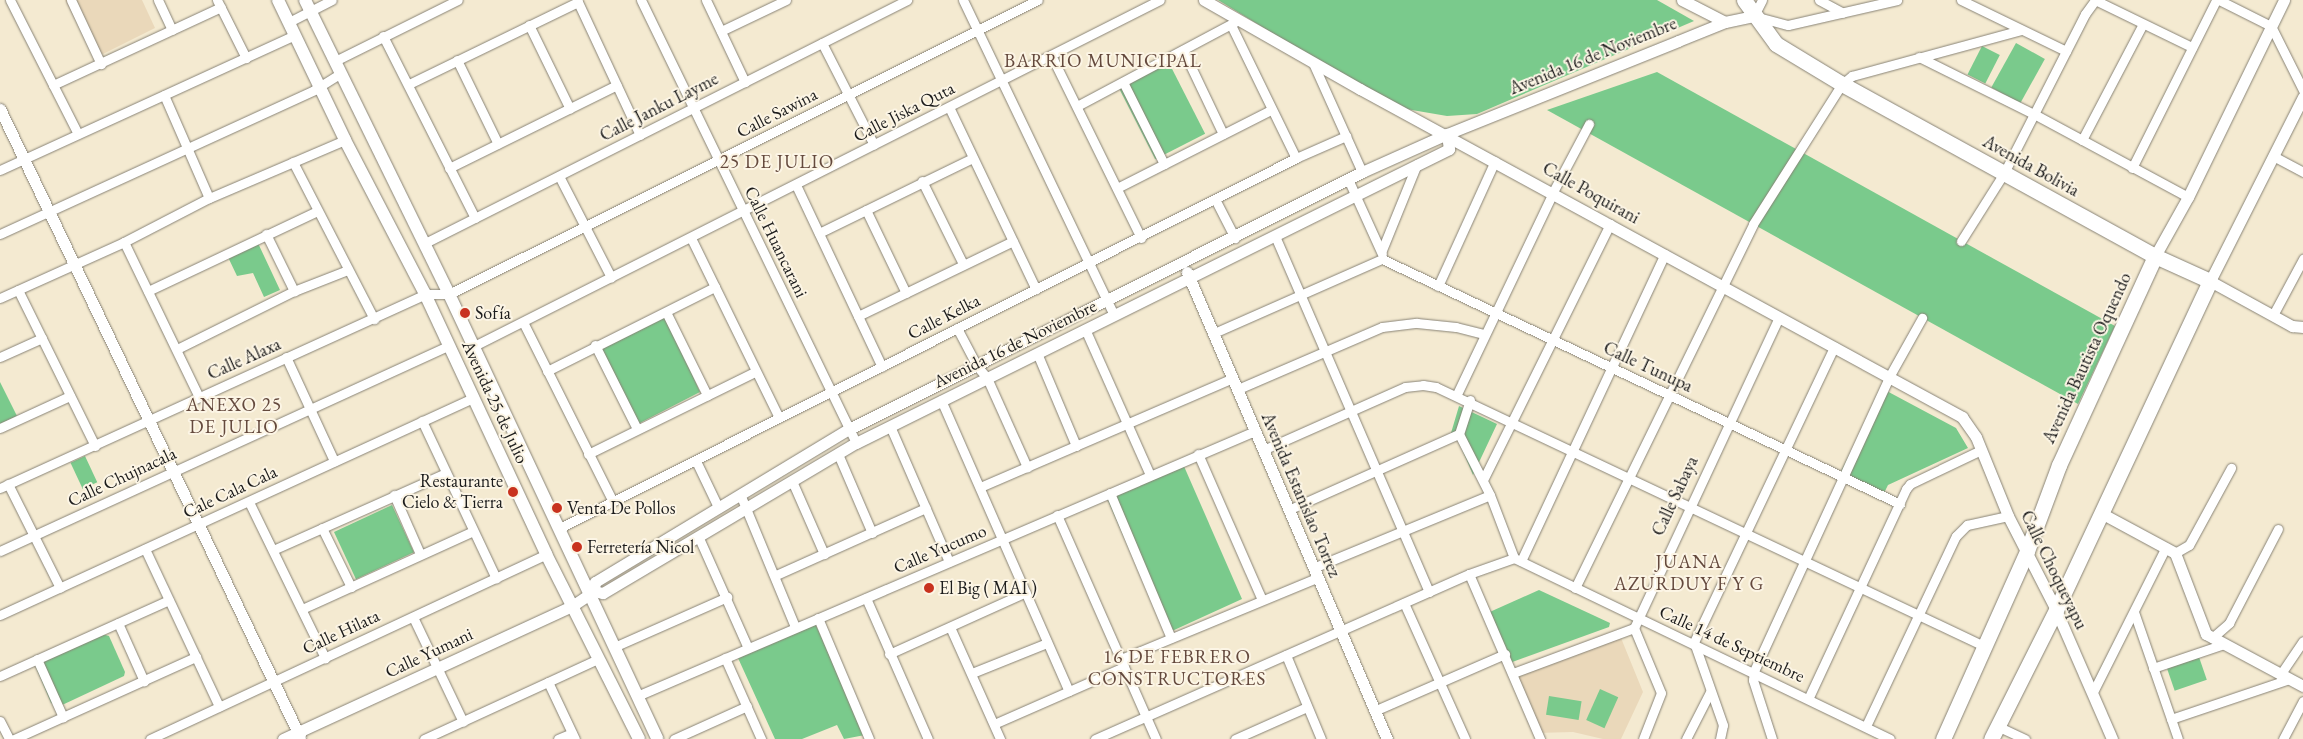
<!DOCTYPE html>
<meta charset="utf-8">
<style>
body{margin:0}
#map{position:relative;width:2303px;height:739px;overflow:hidden;background:#f4ead1;font-family:"EB Garamond",serif}
div>[style]{position:absolute}
[style*='--x']{left:calc(var(--x)*1px);top:calc(var(--y)*1px);width:calc(var(--w)*1px);rotate:calc(var(--a)*1deg)}
.built>*{inset:0;background:#ead8ba}
.green>*{inset:0;background:#7aca8c;transform-origin:0 0}
.roads{filter:drop-shadow(0 0 1px #888376) drop-shadow(0 0 1px #888376)}
.minor>*{height:9px;margin:-4.5px;padding:0 4.5px;transform-origin:4.5px;border-radius:4.5px;background:#fff}
.tertiary>*{height:11px;margin:-5.5px;padding:0 5.5px;transform-origin:5.5px;border-radius:5.5px;background:#fff}
.secondary>*{height:12px;margin:-6px;padding:0 6px;transform-origin:6px;border-radius:6px;background:#fff}
.primary>*{height:15px;margin:-7.5px;padding:0 7.5px;transform-origin:7.5px;border-radius:7.5px;background:#fff}
.dots>*{width:14px;height:14px;translate:-50% -50%;box-sizing:border-box;border:2px solid #fcf5e5;border-radius:50%}
span{translate:-50% -50%;white-space:nowrap;text-align:center;line-height:1.15;-webkit-text-stroke:4px #fcf5e5;paint-order:stroke}
.street-label{font-size:18px;color:#1c1c1c}
.poi-label{font-size:18px;color:#1c1c1c}
.left{translate:0 -50%;text-align:left}
.right{translate:-100% -50%;text-align:right}
.neighbourhood-label{font-size:19px;color:#64493d;letter-spacing:1px}
</style>
<div id="map">
<div class="built">
<div style="clip-path:polygon(65px 0,142px 0,155px 28px,95px 58px)"></div>
<div style="clip-path:polygon(1621px 638px,1643px 692px,1621px 739px,1603px 739px,1573px 732px,1536px 733px,1514px 676px)"></div>
</div>
<div class="green">
<div style="clip-path:polygon(1218px 0,1657px 0,1694px 21px,1477px 114px,1447px 116px,1406px 109px,1326px 66px)"></div>
<div style="left:2016px;top:43px;width:33px;height:51px;rotate:29deg"></div>
<div style="left:1982px;top:46px;width:20px;height:32px;rotate:27deg"></div>
<div style="left:1167px;top:59px;width:84px;height:56px;rotate:63deg"></div>
<div style="clip-path:polygon(1657px 72px,2115px 326px,2078px 404px,1547px 110px)"></div>
<div style="clip-path:polygon(257px 241px,280px 290px,264px 297px,253px 273px,237px 276px,227px 255px)"></div>
<div style="clip-path:polygon(661px 316px,667px 318px,700px 392px,638px 424px,602px 349px)"></div>
<div style="clip-path:polygon(0 382px,17px 416px,0 424px)"></div>
<div style="clip-path:polygon(1883px 389px,1956px 428px,1968px 448px,1888px 485px,1882px 497px,1839px 475px)"></div>
<div style="clip-path:polygon(1459px 406px,1497px 424px,1473px 475px,1458px 440px,1451px 433px)"></div>
<div style="left:85px;top:456px;width:29px;height:16px;rotate:65deg"></div>
<div style="clip-path:polygon(1183px 464px,1242px 599px,1172px 631px,1156px 611px,1106px 496px)"></div>
<div style="left:392px;top:505px;width:52px;height:64px;rotate:65deg"></div>
<div style="clip-path:polygon(1539px 590px,1610px 623px,1609px 627px,1504px 665px,1483px 615px)"></div>
<div style="clip-path:polygon(815px 623px,865px 735px,844px 739px,837px 725px,802px 739px,775px 739px,738px 658px)"></div>
<div style="clip-path:polygon(102px 634px,109px 636px,125px 672px,124px 676px,60px 706px,51px 703px,35px 665px)"></div>
<div style="left:2199px;top:657px;width:24px;height:34px;rotate:71deg"></div>
<div style="left:1600px;top:689px;width:20px;height:34px;rotate:24deg"></div>
<div style="left:1549px;top:696px;width:33px;height:19px;rotate:9deg"></div>
</div>
<div class="roads">
<div class="minor">
<div style="--x:10;--y:0;--w:150;--a:63.1"></div>
<div style="--x:71;--y:0;--w:71;--a:64.9"></div>
<div style="--x:158;--y:0;--w:33;--a:65"></div>
<div style="--x:217;--y:0;--w:65;--a:63.4"></div>
<div style="--x:577;--y:0;--w:149;--a:65"></div>
<div style="--x:641;--y:0;--w:492;--a:64.1"></div>
<div style="--x:706;--y:0;--w:91;--a:64.6"></div>
<div style="--x:963;--y:0;--w:349;--a:64.4"></div>
<div style="--x:1762;--y:0;--w:18;--a:117"></div>
<div style="--x:1754;--y:16;--w:35;--a:15"></div>
<div style="--x:1788;--y:25;--w:112;--a:-12.9"></div>
<div style="--x:1819;--y:0;--w:27;--a:28"></div>
<div style="--x:1961;--y:0;--w:117;--a:25.9"></div>
<div style="--x:2095;--y:0;--w:108;--a:25.9"></div>
<div style="--x:2219;--y:0;--w:58;--a:26.6"></div>
<div style="--x:2271;--y:26;--w:72;--a:63.4"></div>
<div style="--x:289;--y:22;--w:48;--a:-27.1"></div>
<div style="--x:529;--y:25;--w:93;--a:64"></div>
<div style="--x:1231;--y:25;--w:148;--a:64"></div>
<div style="--x:721;--y:31;--w:72;--a:-25.5"></div>
<div style="--x:383;--y:36;--w:204;--a:63.2"></div>
<div style="--x:822;--y:43;--w:114;--a:63"></div>
<div style="--x:1183;--y:50;--w:93;--a:64.5"></div>
<div style="--x:1051;--y:55;--w:204;--a:63.8"></div>
<div style="--x:1919;--y:57;--w:128;--a:26.4"></div>
<div style="--x:2034;--y:114;--w:175;--a:28.3"></div>
<div style="--x:457;--y:60;--w:93;--a:64"></div>
<div style="--x:335;--y:61;--w:137;--a:-26.4"></div>
<div style="--x:1313;--y:63;--w:120;--a:65.8"></div>
<div style="--x:1123;--y:82;--w:92;--a:63.4"></div>
<div style="--x:409;--y:84;--w:188;--a:-25.9"></div>
<div style="--x:53;--y:85;--w:185;--a:-24.9"></div>
<div style="--x:164;--y:95;--w:112;--a:66.4"></div>
<div style="--x:1077;--y:106;--w:183;--a:-28"></div>
<div style="--x:949;--y:107;--w:202;--a:64.5"></div>
<div style="--x:2082;--y:140;--w:131;--a:-62.3"></div>
<div style="--x:2275;--y:157;--w:32;--a:28"></div>
<div style="--x:293;--y:162;--w:177;--a:62.7"></div>
<div style="--x:449;--y:168;--w:187;--a:-26.3"></div>
<div style="--x:2132;--y:168;--w:188;--a:-63.4"></div>
<div style="--x:0;--y:170;--w:324;--a:-24.6"></div>
<div style="--x:559;--y:176;--w:114;--a:62.8"></div>
<div style="--x:1348;--y:179;--w:82;--a:65.6"></div>
<div style="--x:922;--y:181;--w:93;--a:63.7"></div>
<div style="--x:796;--y:185;--w:201;--a:64.7"></div>
<div style="--x:1117;--y:188;--w:173;--a:-26.9"></div>
<div style="--x:1553;--y:192;--w:77;--a:-62.1"></div>
<div style="--x:1215;--y:199;--w:44;--a:62.9"></div>
<div style="--x:866;--y:210;--w:92;--a:64.3"></div>
<div style="--x:819;--y:233;--w:171;--a:-26"></div>
<div style="--x:0;--y:234;--w:345;--a:-24.6"></div>
<div style="--x:314;--y:90;--w:32;--a:-32"></div>
<div style="--x:266;--y:234;--w:64;--a:63.8"></div>
<div style="--x:1275;--y:236;--w:388;--a:66.6"></div>
<div style="--x:691;--y:238;--w:200;--a:63.9"></div>
<div style="--x:1961;--y:241;--w:80;--a:-57.7"></div>
<div style="--x:2004;--y:173;--w:178;--a:-63"></div>
<div style="--x:2085;--y:14;--w:17;--a:-54"></div>
<div style="--x:124;--y:242;--w:172;--a:64.2"></div>
<div style="--x:425;--y:243;--w:540;--a:-26.75"></div>
<div style="--x:1382;--y:250;--w:93;--a:-67.9"></div>
<div style="--x:1382;--y:259;--w:573;--a:25.31"></div>
<div style="--x:1438;--y:286;--w:137;--a:-65.5"></div>
<div style="--x:18;--y:290;--w:174;--a:63.7"></div>
<div style="--x:148;--y:291;--w:187;--a:-25.3"></div>
<div style="--x:0;--y:298;--w:136;--a:-24.3"></div>
<div style="--x:124;--y:242;--w:96;--a:-27.4"></div>
<div style="--x:209;--y:198;--w:148;--a:-23.1"></div>
<div style="--x:666;--y:312;--w:93;--a:63.7"></div>
<div style="--x:2273;--y:315;--w:64;--a:-61.8"></div>
<div style="--x:858;--y:316;--w:172;--a:-25.8"></div>
<div style="--x:523;--y:322;--w:201;--a:63.4"></div>
<div style="--x:957;--y:328;--w:43;--a:62.2"></div>
<div style="--x:977;--y:366;--w:16;--a:50"></div>
<div style="--x:987;--y:378;--w:98;--a:65.8"></div>
<div style="--x:1085;--y:329;--w:160;--a:66"></div>
<div style="--x:1214;--y:333;--w:184;--a:-23.8"></div>
<div style="--x:595;--y:345;--w:94;--a:63.4"></div>
<div style="--x:474;--y:346;--w:768;--a:-26.77"></div>
<div style="--x:177;--y:349;--w:131;--a:-26.4"></div>
<div style="--x:294;--y:291;--w:58;--a:-21.3"></div>
<div style="--x:1037;--y:353;--w:101;--a:67.2"></div>
<div style="--x:0;--y:357;--w:46;--a:-24.3"></div>
<div style="--x:286;--y:357;--w:115;--a:65.2"></div>
<div style="--x:547;--y:371;--w:188;--a:-26.6"></div>
<div style="--x:1238;--y:389;--w:157;--a:-23.3"></div>
<div style="--x:1382;--y:327;--w:35;--a:-7"></div>
<div style="--x:1417;--y:323;--w:39;--a:6"></div>
<div style="--x:1456;--y:327;--w:29;--a:14"></div>
<div style="--x:1457;--y:394;--w:216;--a:-64.5"></div>
<div style="--x:941;--y:400;--w:318;--a:66.3"></div>
<div style="--x:1470;--y:400;--w:36;--a:108"></div>
<div style="--x:1459;--y:434;--w:68;--a:63.1"></div>
<div style="--x:1490;--y:495;--w:67;--a:69.1"></div>
<div style="--x:422;--y:421;--w:174;--a:64.8"></div>
<div style="--x:890;--y:426;--w:148;--a:66.5"></div>
<div style="--x:0;--y:428;--w:77;--a:-24.6"></div>
<div style="--x:1263;--y:450;--w:155;--a:-23.9"></div>
<div style="--x:1405;--y:387;--w:18;--a:-6"></div>
<div style="--x:1423;--y:385;--w:13;--a:9"></div>
<div style="--x:1436;--y:387;--w:606;--a:25.3"></div>
<div style="--x:588;--y:454;--w:186;--a:-26.2"></div>
<div style="--x:838;--y:454;--w:86;--a:66.7"></div>
<div style="--x:1198;--y:454;--w:159;--a:66.3"></div>
<div style="--x:696;--y:461;--w:51;--a:64.4"></div>
<div style="--x:1483;--y:480;--w:286;--a:-63.6"></div>
<div style="--x:792;--y:481;--w:80;--a:66.3"></div>
<div style="--x:8;--y:484;--w:116;--a:63.4"></div>
<div style="--x:980;--y:487;--w:275;--a:-23.3"></div>
<div style="--x:0;--y:488;--w:467;--a:-24.5"></div>
<div style="--x:425;--y:294;--w:24;--a:0"></div>
<div style="--x:449;--y:294;--w:658;--a:-26.53"></div>
<div style="--x:1110;--y:493;--w:157;--a:67.2"></div>
<div style="--x:740;--y:494;--w:144;--a:67.5"></div>
<div style="--x:394;--y:495;--w:64;--a:66.2"></div>
<div style="--x:249;--y:502;--w:174;--a:64"></div>
<div style="--x:1288;--y:510;--w:187;--a:-24"></div>
<div style="--x:1057;--y:515;--w:245;--a:66.2"></div>
<div style="--x:322;--y:528;--w:66;--a:63.8"></div>
<div style="--x:558;--y:529;--w:826;--a:-26.69"></div>
<div style="--x:1296;--y:158;--w:55;--a:-23.7"></div>
<div style="--x:699;--y:538;--w:120;--a:66"></div>
<div style="--x:145;--y:549;--w:174;--a:64.8"></div>
<div style="--x:273;--y:550;--w:189;--a:-24"></div>
<div style="--x:0;--y:551;--w:494;--a:-24.6"></div>
<div style="--x:2175;--y:553;--w:16;--a:-30"></div>
<div style="--x:2189;--y:545;--w:88;--a:-61.4"></div>
<div style="--x:1521;--y:561;--w:339;--a:-64.9"></div>
<div style="--x:1313;--y:568;--w:191;--a:-22.4"></div>
<div style="--x:1469;--y:574;--w:180;--a:66.7"></div>
<div style="--x:776;--y:575;--w:164;--a:-24.1"></div>
<div style="--x:1575;--y:588;--w:405;--a:-63.9"></div>
<div style="--x:1753;--y:224;--w:166;--a:-57.6"></div>
<div style="--x:1842;--y:84;--w:13;--a:-39"></div>
<div style="--x:1852;--y:76;--w:175;--a:-15.2"></div>
<div style="--x:866;--y:598;--w:154;--a:66.3"></div>
<div style="--x:1404;--y:603;--w:149;--a:65.8"></div>
<div style="--x:302;--y:609;--w:188;--a:-24.5"></div>
<div style="--x:2134;--y:612;--w:134;--a:70.9"></div>
<div style="--x:0;--y:615;--w:520;--a:-24.64"></div>
<div style="--x:413;--y:617;--w:116;--a:64.5"></div>
<div style="--x:818;--y:618;--w:131;--a:67.1"></div>
<div style="--x:118;--y:623;--w:64;--a:65.9"></div>
<div style="--x:950;--y:627;--w:123;--a:65.9"></div>
<div style="--x:1634;--y:628;--w:70;--a:67.4"></div>
<div style="--x:1661;--y:693;--w:49;--a:111.4"></div>
<div style="--x:2212;--y:638;--w:23;--a:-41"></div>
<div style="--x:2229;--y:623;--w:106;--a:-62.5"></div>
<div style="--x:614;--y:647;--w:124;--a:-23.9"></div>
<div style="--x:889;--y:654;--w:150;--a:-24.3"></div>
<div style="--x:1286;--y:655;--w:91;--a:67.4"></div>
<div style="--x:725;--y:658;--w:89;--a:66"></div>
<div style="--x:37;--y:659;--w:64;--a:65.9"></div>
<div style="--x:1121;--y:659;--w:212;--a:-22.5"></div>
<div style="--x:2153;--y:668;--w:75;--a:-18.7"></div>
<div style="--x:972;--y:673;--w:81;--a:-21.8"></div>
<div style="--x:1513;--y:673;--w:129;--a:-20.4"></div>
<div style="--x:1634;--y:628;--w:343;--a:-65"></div>
<div style="--x:2280;--y:675;--w:41;--a:-55.9"></div>
<div style="--x:0;--y:676;--w:185;--a:-24.2"></div>
<div style="--x:548;--y:682;--w:63;--a:64.7"></div>
<div style="--x:2093;--y:692;--w:162;--a:-63.3"></div>
<div style="--x:637;--y:696;--w:672;--a:-23.21"></div>
<div style="--x:1809;--y:697;--w:230;--a:-65"></div>
<div style="--x:1906;--y:489;--w:6;--a:-51"></div>
<div style="--x:1910;--y:484;--w:79;--a:-25.6"></div>
<div style="--x:1374;--y:711;--w:143;--a:-23.5"></div>
<div style="--x:2171;--y:719;--w:125;--a:-18.7"></div>
<div style="--x:0;--y:721;--w:20;--a:63"></div>
<div style="--x:994;--y:724;--w:142;--a:-23.7"></div>
<div style="--x:1866;--y:726;--w:210;--a:-64.7"></div>
<div style="--x:1956;--y:536;--w:16;--a:-45"></div>
<div style="--x:1967;--y:525;--w:42;--a:-12.4"></div>
<div style="--x:1997;--y:726;--w:31;--a:25"></div>
<div style="--x:14;--y:739;--w:200;--a:-24.3"></div>
<div style="--x:150;--y:739;--w:437;--a:-25"></div>
<div style="--x:424;--y:739;--w:192;--a:-24.7"></div>
<div style="--x:558;--y:739;--w:15;--a:-23"></div>
<div style="--x:674;--y:739;--w:80;--a:-24.3"></div>
<div style="--x:1095;--y:739;--w:409;--a:-23.8"></div>
<div style="--x:1469;--y:574;--w:48;--a:-19.6"></div>
<div style="--x:1514;--y:558;--w:417;--a:25.7"></div>
<div style="--x:1235;--y:739;--w:79;--a:-24"></div>
<div style="--x:1686;--y:739;--w:53;--a:-62.9"></div>
<div style="--x:1720;--y:739;--w:14;--a:-78"></div>
<div style="--x:1723;--y:725;--w:88;--a:-109.3"></div>
<div style="--x:1694;--y:642;--w:327;--a:-64.6"></div>
<div style="--x:1772;--y:739;--w:62;--a:-107.9"></div>
<div style="--x:1753;--y:680;--w:9;--a:-84"></div>
<div style="--x:1754;--y:671;--w:324;--a:-65.3"></div>
<div style="--x:1889;--y:377;--w:68;--a:-60.8"></div>
<div style="--x:2283;--y:739;--w:43;--a:-62.2"></div>
</div>
<div class="tertiary">
<div style="--x:1204;--y:0;--w:180;--a:29.7"></div>
<div style="--x:1360;--y:89;--w:686;--a:28.58"></div>
<div style="--x:1962;--y:417;--w:24;--a:55"></div>
<div style="--x:1976;--y:437;--w:85;--a:67.9"></div>
<div style="--x:2008;--y:516;--w:106;--a:62.9"></div>
<div style="--x:2056;--y:610;--w:141;--a:66.5"></div>
<div style="--x:1682;--y:0;--w:48;--a:27.1"></div>
<div style="--x:2303;--y:97;--w:206;--a:116.8"></div>
<div style="--x:2210;--y:281;--w:94;--a:28.8"></div>
<div style="--x:2292;--y:326;--w:11;--a:5"></div>
<div style="--x:0;--y:109;--w:696;--a:64.47"></div>
<div style="--x:2155;--y:256;--w:68;--a:-60.8"></div>
<div style="--x:2188;--y:197;--w:219;--a:-64"></div>
<div style="--x:1187;--y:272;--w:508;--a:66.82"></div>
<div style="--x:2101;--y:513;--w:84;--a:28.4"></div>
<div style="--x:2175;--y:553;--w:87;--a:69.1"></div>
<div style="--x:2206;--y:634;--w:110;--a:28.2"></div>
<div style="--x:594;--y:591;--w:9;--a:-84"></div>
<div style="--x:595;--y:582;--w:297;--a:-31.1"></div>
<div style="--x:849;--y:429;--w:574;--a:-26.61"></div>
<div style="--x:1362;--y:172;--w:93;--a:-24.1"></div>
<div style="--x:1447;--y:134;--w:249;--a:-21.9"></div>
<div style="--x:1678;--y:41;--w:51;--a:-22"></div>
<div style="--x:1725;--y:22;--w:30;--a:-12"></div>
<div style="--x:283;--y:739;--w:318;--a:-24.7"></div>
<div style="--x:572;--y:606;--w:27;--a:-34"></div>
<div style="--x:594;--y:591;--w:9;--a:13"></div>
<div style="--x:603;--y:593;--w:294;--a:-30.7"></div>
<div style="--x:856;--y:443;--w:662;--a:-26.37"></div>
<div style="--x:1449;--y:149;--w:15;--a:-98"></div>
</div>
<div class="secondary">
<div style="--x:278;--y:0;--w:155;--a:64.4"></div>
<div style="--x:345;--y:140;--w:174;--a:62.5"></div>
<div style="--x:425;--y:294;--w:287;--a:65"></div>
<div style="--x:546;--y:554;--w:207;--a:63.3"></div>
<div style="--x:305;--y:0;--w:327;--a:63.9"></div>
<div style="--x:449;--y:294;--w:491;--a:64.9"></div>
</div>
<div class="primary">
<div style="--x:1744;--y:0;--w:54;--a:54"></div>
<div style="--x:1776;--y:44;--w:77;--a:31.2"></div>
<div style="--x:1842;--y:84;--w:357;--a:28.8"></div>
<div style="--x:2155;--y:256;--w:60;--a:24.4"></div>
<div style="--x:2210;--y:281;--w:363;--a:115.1"></div>
<div style="--x:2056;--y:610;--w:144;--a:116.7"></div>
<div style="--x:1943;--y:739;--w:206;--a:-65.9"></div>
<div style="--x:2027;--y:551;--w:92;--a:-69.6"></div>
<div style="--x:2059;--y:465;--w:230;--a:-65.3"></div>
</div>
</div>
<div class="dots">
<div style="left:465px;top:313px;background:#c8321e"></div>
<div style="left:513px;top:492px;background:#c8321e"></div>
<div style="left:557px;top:508px;background:#c8321e"></div>
<div style="left:577px;top:547px;background:#c8321e"></div>
<div style="left:929px;top:588px;background:#c8321e"></div>
</div>
<div class="street-label">
<span style="left:1593px;top:56px;rotate:-22deg">Avenida 16 de Noviembre</span>
<span style="left:659px;top:107px;rotate:-27deg">Calle Janku Layme</span>
<span style="left:904px;top:112px;rotate:-27deg">Calle Jiska Quta</span>
<span style="left:777px;top:113px;rotate:-27deg">Calle Sawina</span>
<span style="left:2031px;top:166px;rotate:29deg">Avenida Bolivia</span>
<span style="left:1591px;top:193px;rotate:29deg">Calle Poquirani</span>
<span style="left:776px;top:242px;rotate:64deg">Calle Huancarani</span>
<span style="left:944px;top:317px;rotate:-27deg">Calle Kelka</span>
<span style="left:1015px;top:344px;rotate:-26deg">Avenida 16 de Noviembre</span>
<span style="left:2087px;top:358px;rotate:-65deg">Avenida Bautista Oquendo</span>
<span style="left:244px;top:359px;rotate:-24deg">Calle Alaxa</span>
<span style="left:1648px;top:367px;rotate:25deg">Calle Tunupa</span>
<span style="left:495px;top:402px;rotate:65deg">Avenida 25 de Julio</span>
<span style="left:122px;top:477px;rotate:-25deg">Calle Chujnacala</span>
<span style="left:230px;top:492px;rotate:-25deg">Cale Cala Cala</span>
<span style="left:1301px;top:495px;rotate:67deg">Avenida Estanislao Torrez</span>
<span style="left:1675px;top:496px;rotate:-65deg">Calle Sabaya</span>
<span style="left:940px;top:549px;rotate:-23deg">Calle Yucumo</span>
<span style="left:2054px;top:570px;rotate:64deg">Calle Choqueyapu</span>
<span style="left:341px;top:632px;rotate:-25deg">Calle Hilata</span>
<span style="left:1732px;top:644px;rotate:25deg">Calle 14 de Septiembre</span>
<span style="left:429px;top:653px;rotate:-25deg">Calle Yumani</span>
</div>
<div class="poi-label">
<span class="left" style="left:475px;top:313px">Sofía</span>
<span class="right" style="left:503px;top:492px">Restaurante<br>Cielo &amp; Tierra</span>
<span class="left" style="left:567px;top:508px">Venta De Pollos</span>
<span class="left" style="left:587px;top:547px">Ferretería Nicol</span>
<span class="left" style="left:939px;top:588px">El Big ( MAI )</span>
</div>
<div class="neighbourhood-label">
<span style="left:1103px;top:61px">BARRIO MUNICIPAL</span>
<span style="left:777px;top:162px">25 DE JULIO</span>
<span style="left:234px;top:416px">ANEXO 25<br>DE JULIO</span>
<span style="left:1689px;top:573px">JUANA<br>AZURDUY F Y G</span>
<span style="left:1177px;top:668px">16 DE FEBRERO<br>CONSTRUCTORES</span>
</div>
</div>
